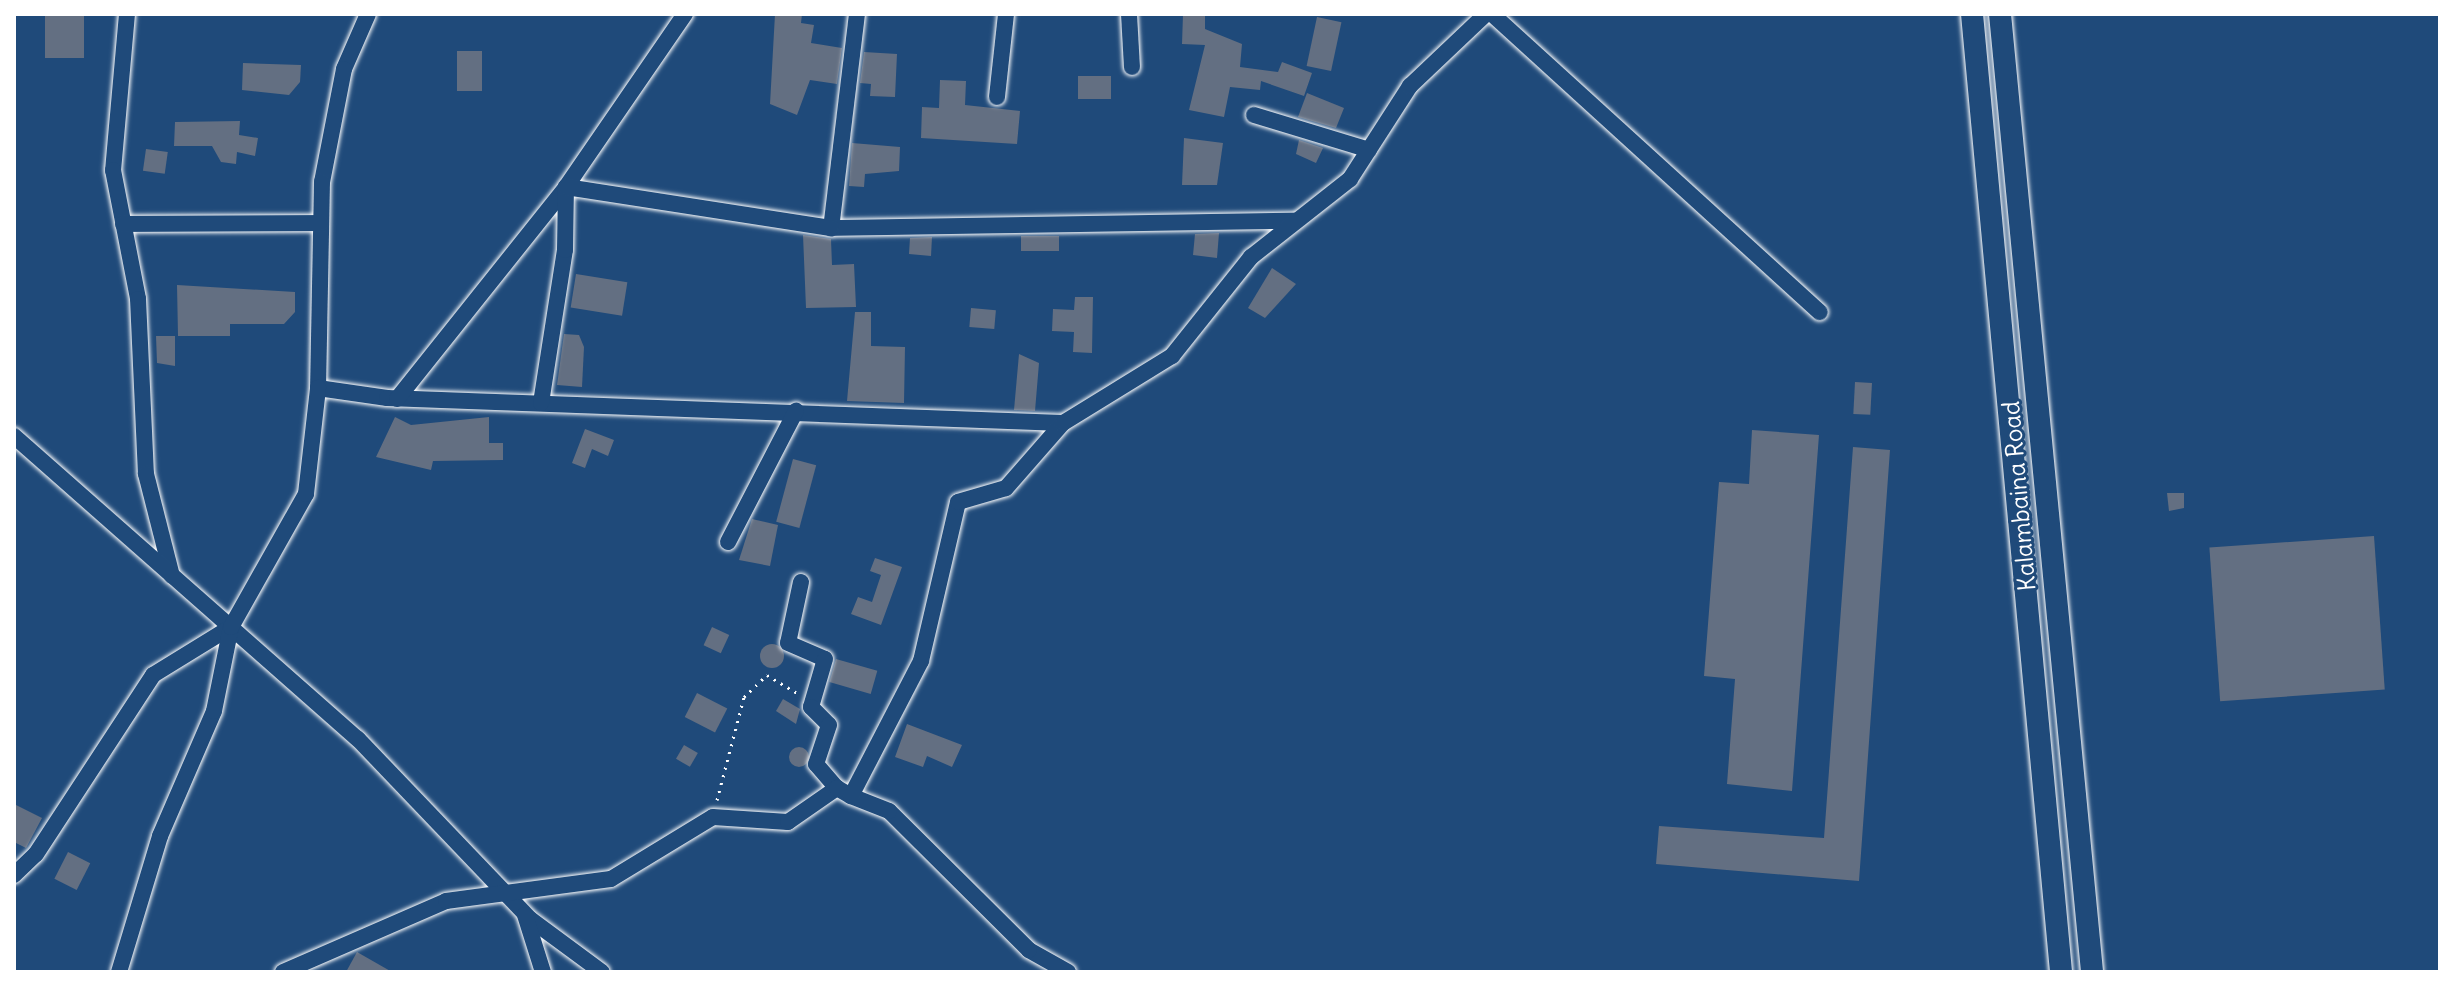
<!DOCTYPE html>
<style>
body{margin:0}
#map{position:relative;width:2454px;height:986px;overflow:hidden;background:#1f4a7a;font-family:Delius,sans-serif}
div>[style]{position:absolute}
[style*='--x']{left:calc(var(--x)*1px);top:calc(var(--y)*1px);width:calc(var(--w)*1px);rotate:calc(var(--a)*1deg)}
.building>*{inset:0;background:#636f82;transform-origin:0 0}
.round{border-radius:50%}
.path>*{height:3px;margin-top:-1.5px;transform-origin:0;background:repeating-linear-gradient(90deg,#fff 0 2px,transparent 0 8px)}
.roads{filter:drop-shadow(0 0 2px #fff) drop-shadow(0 0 2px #fff)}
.street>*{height:16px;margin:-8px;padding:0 8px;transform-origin:8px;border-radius:8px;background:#1f4a7a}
.secondary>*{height:22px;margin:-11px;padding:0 11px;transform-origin:11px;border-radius:11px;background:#1f4a7a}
span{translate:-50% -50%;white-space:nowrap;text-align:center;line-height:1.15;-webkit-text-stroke:6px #1f4a7a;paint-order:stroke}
.street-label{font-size:24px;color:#fff}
.frame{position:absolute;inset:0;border:16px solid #fff;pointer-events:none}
</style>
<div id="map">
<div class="building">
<div style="left:45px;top:14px;width:39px;height:44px"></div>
<div style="clip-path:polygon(775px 14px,802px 14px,801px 23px,814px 25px,811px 43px,842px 48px,837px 84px,810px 80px,797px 115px,770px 104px)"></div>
<div style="clip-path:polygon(1183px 14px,1205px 14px,1205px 29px,1242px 44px,1240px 67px,1278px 72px,1282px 62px,1312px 73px,1304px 96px,1261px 81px,1260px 90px,1230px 87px,1224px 117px,1189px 110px,1205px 45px,1182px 44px)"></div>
<div style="left:1317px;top:17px;width:25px;height:50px;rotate:12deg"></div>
<div style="left:457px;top:51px;width:25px;height:40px"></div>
<div style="clip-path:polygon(864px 52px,897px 54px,895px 97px,870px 96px,871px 84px,860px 83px)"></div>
<div style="clip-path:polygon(243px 63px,301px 65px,300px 82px,289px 95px,242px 90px)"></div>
<div style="left:1078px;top:76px;width:33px;height:23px"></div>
<div style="clip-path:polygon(940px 80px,966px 81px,965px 105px,1020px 111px,1017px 144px,921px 138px,922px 107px,939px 108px)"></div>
<div style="clip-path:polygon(1307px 93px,1344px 108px,1336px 128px,1298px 117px)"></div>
<div style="clip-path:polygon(240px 121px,239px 135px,258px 138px,255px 156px,237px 152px,236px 164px,221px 162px,212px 146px,174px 146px,175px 122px)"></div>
<div style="clip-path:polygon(1184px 138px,1223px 143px,1217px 185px,1182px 185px)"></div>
<div style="clip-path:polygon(1299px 140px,1323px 148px,1316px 163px,1296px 154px)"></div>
<div style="clip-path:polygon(852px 143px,900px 147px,899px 171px,865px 174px,864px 187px,849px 186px)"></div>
<div style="left:146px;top:149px;width:22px;height:22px;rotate:8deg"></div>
<div style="clip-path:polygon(1219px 233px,1217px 258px,1193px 255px,1195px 234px)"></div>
<div style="clip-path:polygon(803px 235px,831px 239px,832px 265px,854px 264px,856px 307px,806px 308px)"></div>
<div style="left:1021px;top:236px;width:38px;height:15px"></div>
<div style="clip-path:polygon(932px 237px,931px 256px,909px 254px,910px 238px)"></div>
<div style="clip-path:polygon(1272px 268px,1296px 284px,1265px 318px,1248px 308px)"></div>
<div style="left:576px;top:274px;width:52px;height:34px;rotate:9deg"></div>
<div style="clip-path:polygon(177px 285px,295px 292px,295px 312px,284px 324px,230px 324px,230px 336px,178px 336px)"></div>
<div style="clip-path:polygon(1075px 297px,1093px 297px,1092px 353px,1073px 352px,1074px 332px,1052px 331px,1053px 309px,1074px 310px)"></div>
<div style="left:971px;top:308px;width:25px;height:19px;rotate:5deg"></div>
<div style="clip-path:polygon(855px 312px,871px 312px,871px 346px,905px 347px,904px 403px,847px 401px)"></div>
<div style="clip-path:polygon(564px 334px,579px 335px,584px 347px,582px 387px,557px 385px)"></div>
<div style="clip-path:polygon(156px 336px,175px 336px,175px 366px,157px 363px)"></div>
<div style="clip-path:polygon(1019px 354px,1039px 363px,1035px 411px,1014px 410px)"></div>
<div style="left:1855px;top:382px;width:17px;height:32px;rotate:3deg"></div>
<div style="clip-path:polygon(395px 417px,411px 425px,489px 417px,489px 443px,503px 443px,503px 460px,433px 461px,431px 470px,376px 457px)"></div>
<div style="clip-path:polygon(585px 429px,614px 440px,608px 456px,592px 449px,585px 468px,572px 463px)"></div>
<div style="clip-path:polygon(1752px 430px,1819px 435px,1792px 791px,1727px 784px,1735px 679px,1704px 676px,1719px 482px,1749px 484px)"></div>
<div style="clip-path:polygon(1853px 447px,1890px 450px,1859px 881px,1656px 864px,1659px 826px,1824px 838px)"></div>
<div style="left:793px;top:459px;width:24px;height:65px;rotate:15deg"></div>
<div style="clip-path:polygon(2167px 493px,2184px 493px,2184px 508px,2169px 511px)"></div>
<div style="clip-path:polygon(752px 519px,778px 525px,770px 566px,739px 560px)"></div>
<div style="left:2374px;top:536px;width:154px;height:165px;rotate:86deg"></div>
<div style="clip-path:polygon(875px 558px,902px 567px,881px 625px,851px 614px,858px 597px,872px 602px,881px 575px,870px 571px)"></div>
<div style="left:712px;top:627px;width:19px;height:20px;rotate:25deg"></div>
<div class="round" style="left:760px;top:644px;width:24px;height:24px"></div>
<div style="left:836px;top:659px;width:43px;height:24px;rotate:16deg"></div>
<div style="left:697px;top:693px;width:34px;height:27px;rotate:27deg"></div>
<div style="clip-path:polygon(783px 699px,800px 709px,796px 724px,776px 711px)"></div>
<div style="clip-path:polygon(907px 724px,962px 745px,952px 767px,927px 756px,923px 767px,895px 757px)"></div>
<div style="left:684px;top:745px;width:16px;height:16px;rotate:30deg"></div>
<div class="round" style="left:789px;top:747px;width:20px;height:20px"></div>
<div style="clip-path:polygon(14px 804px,42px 818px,26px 848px,14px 842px)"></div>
<div style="left:68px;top:852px;width:25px;height:30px;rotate:27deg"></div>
<div style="clip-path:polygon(357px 952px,392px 972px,346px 972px)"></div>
</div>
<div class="path">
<div style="--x:717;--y:800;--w:106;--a:-75.3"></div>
<div style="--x:744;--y:697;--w:32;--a:-44"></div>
<div style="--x:767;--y:675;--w:35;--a:31"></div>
</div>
<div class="roads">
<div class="street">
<div style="--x:127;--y:14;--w:157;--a:95.1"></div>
<div style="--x:113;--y:170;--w:131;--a:79"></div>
<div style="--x:138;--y:299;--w:175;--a:87.4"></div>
<div style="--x:146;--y:474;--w:105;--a:75.7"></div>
<div style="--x:368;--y:14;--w:60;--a:113.6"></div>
<div style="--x:344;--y:69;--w:115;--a:101"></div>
<div style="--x:322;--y:182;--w:206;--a:91.1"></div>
<div style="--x:318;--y:388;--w:70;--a:8.2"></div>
<div style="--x:387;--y:398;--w:676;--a:2.12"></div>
<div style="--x:857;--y:14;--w:216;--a:96.9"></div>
<div style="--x:831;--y:228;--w:465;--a:-0.9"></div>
<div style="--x:1129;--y:14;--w:53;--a:86.8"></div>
<div style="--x:1492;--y:14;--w:443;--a:42.3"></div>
<div style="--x:997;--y:97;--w:83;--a:-83.8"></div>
<div style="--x:1254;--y:115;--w:120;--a:16.9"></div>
<div style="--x:123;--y:224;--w:198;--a:-0.3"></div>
<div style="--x:397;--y:399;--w:271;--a:-51.4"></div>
<div style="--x:566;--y:187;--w:210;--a:-55.5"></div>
<div style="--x:541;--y:403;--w:155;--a:-81.1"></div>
<div style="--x:565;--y:250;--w:63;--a:-89.1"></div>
<div style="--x:566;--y:187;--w:268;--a:8.8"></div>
<div style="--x:14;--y:436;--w:458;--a:41.4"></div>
<div style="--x:358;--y:739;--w:249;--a:46.3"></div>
<div style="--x:530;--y:919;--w:89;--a:36.4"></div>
<div style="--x:728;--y:542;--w:148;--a:-62.6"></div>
<div style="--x:801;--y:582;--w:62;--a:102"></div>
<div style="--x:788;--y:643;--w:40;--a:23.4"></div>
<div style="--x:825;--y:659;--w:50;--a:106.3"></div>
<div style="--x:811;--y:707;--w:25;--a:45"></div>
<div style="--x:829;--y:725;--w:41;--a:108.4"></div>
<div style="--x:816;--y:764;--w:32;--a:49"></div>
<div style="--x:14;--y:875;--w:30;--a:-44"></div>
<div style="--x:36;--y:854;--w:214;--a:-56.8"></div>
<div style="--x:153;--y:675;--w:92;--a:-31.6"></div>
<div style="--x:525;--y:915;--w:60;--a:72.5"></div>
<div style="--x:119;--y:972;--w:142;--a:-73.2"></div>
<div style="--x:160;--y:836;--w:136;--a:-66.6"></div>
<div style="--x:214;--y:711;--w:86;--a:-78.6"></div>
<div style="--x:231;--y:627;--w:153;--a:-60.6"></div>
<div style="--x:306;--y:494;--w:107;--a:-83.5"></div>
<div style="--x:283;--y:972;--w:178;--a:-23.5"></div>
<div style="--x:446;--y:901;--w:166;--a:-7.6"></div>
<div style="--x:611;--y:879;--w:119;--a:-31.3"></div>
<div style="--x:713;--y:817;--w:75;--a:3.8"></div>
<div style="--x:788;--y:822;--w:60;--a:-34.8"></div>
<div style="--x:837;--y:788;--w:16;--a:30"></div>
<div style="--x:1068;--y:972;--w:45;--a:-150.6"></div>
<div style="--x:1029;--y:950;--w:197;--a:-135.2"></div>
<div style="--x:889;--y:811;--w:41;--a:-158.5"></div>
<div style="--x:851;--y:796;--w:152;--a:-62.6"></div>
<div style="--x:921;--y:661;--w:163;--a:-76.9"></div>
<div style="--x:958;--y:502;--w:50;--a:-16.3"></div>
<div style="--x:1006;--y:488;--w:86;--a:-48.8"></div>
<div style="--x:1063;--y:423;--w:128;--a:-31.6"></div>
<div style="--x:1172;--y:356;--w:127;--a:-51.4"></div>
<div style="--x:1251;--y:257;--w:126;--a:-38.2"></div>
<div style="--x:1350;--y:179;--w:111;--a:-57.2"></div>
<div style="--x:1410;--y:86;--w:105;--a:-43.5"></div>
</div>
<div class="secondary">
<div style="--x:1972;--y:14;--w:962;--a:84.69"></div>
<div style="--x:2000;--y:14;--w:962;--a:84.51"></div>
</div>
</div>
<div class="street-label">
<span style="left:2019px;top:496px;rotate:-95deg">Kalambaina Road</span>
</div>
<div class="frame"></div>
</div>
